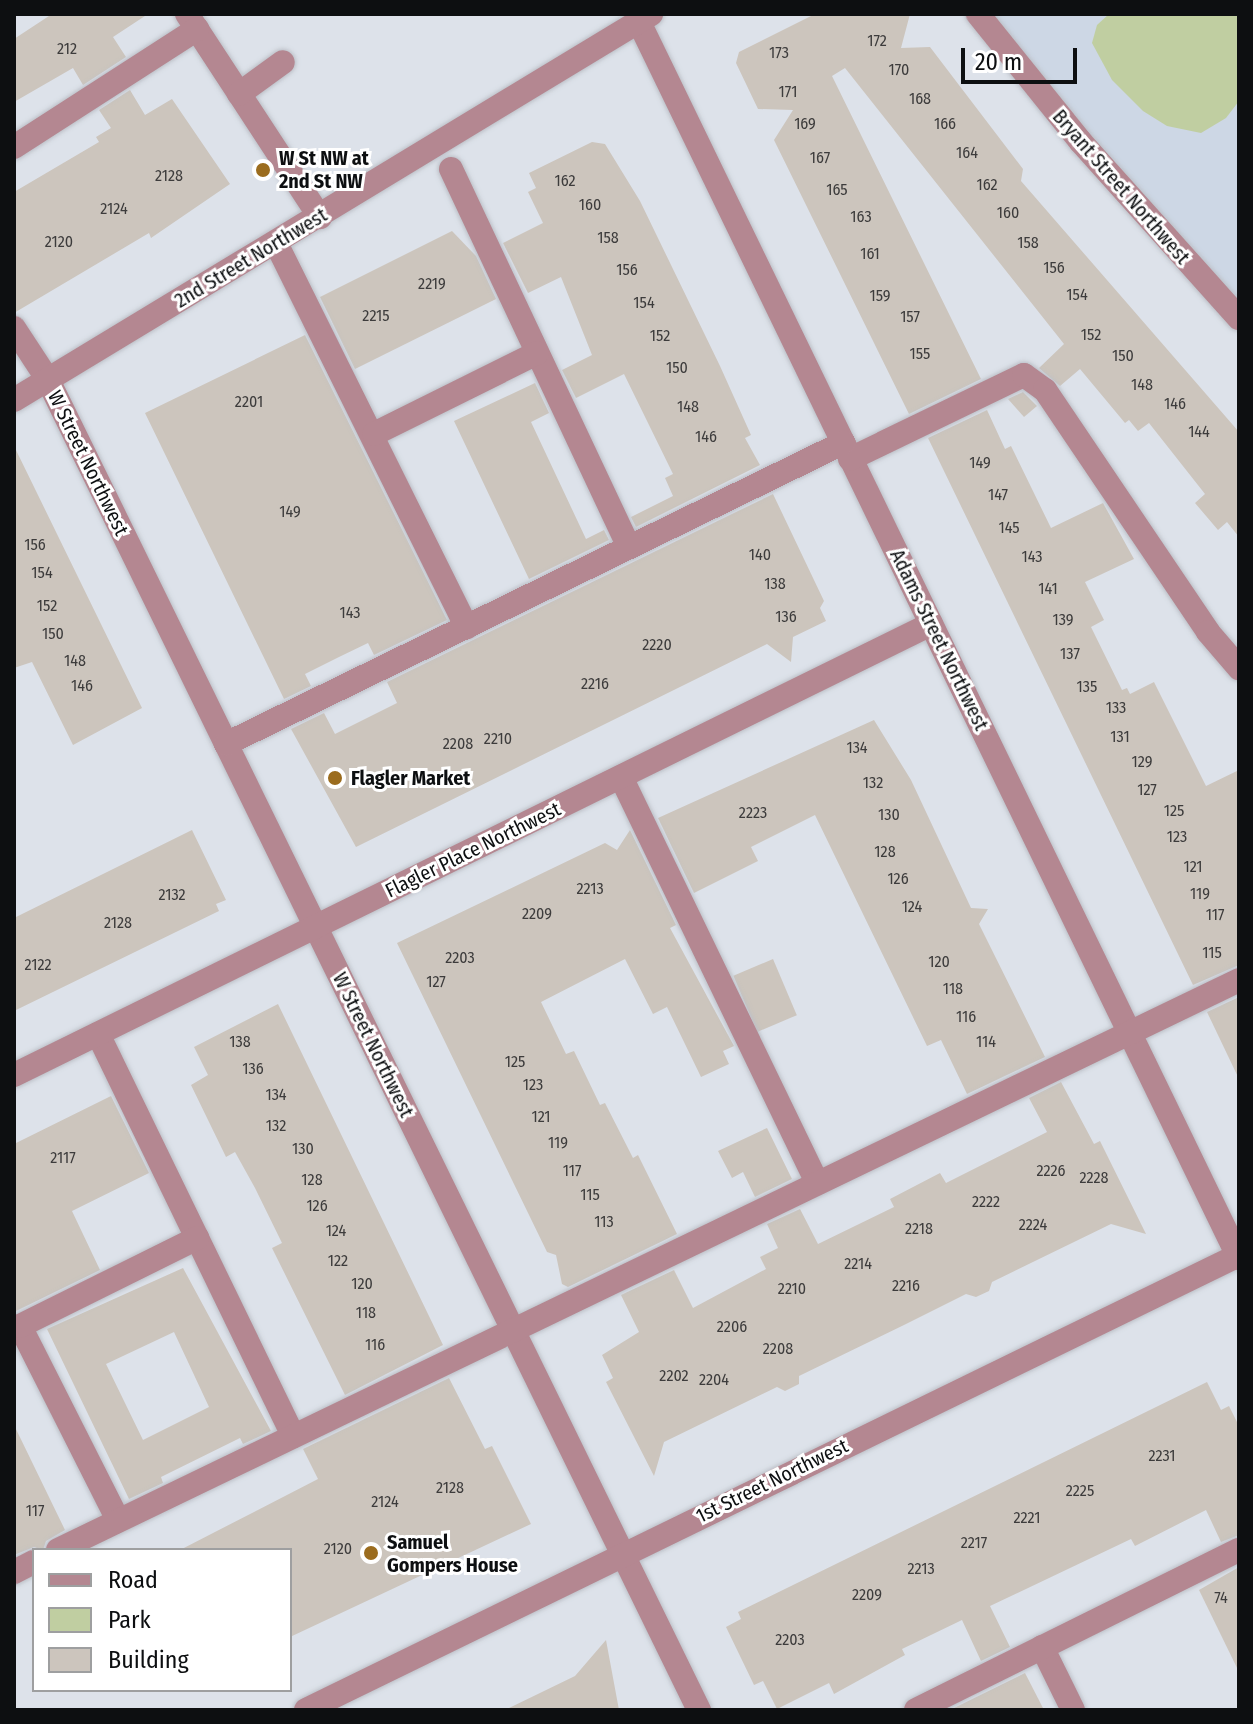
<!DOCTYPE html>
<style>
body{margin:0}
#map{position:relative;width:1253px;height:1724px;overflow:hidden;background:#dde2ea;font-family:"Fira Sans Condensed",sans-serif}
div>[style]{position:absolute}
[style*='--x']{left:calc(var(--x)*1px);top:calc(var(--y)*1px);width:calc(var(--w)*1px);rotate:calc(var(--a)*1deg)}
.built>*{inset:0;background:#cdd7e5}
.green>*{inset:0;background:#c0cea1}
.building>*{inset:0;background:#ccc5bd;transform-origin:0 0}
.roads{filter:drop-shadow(0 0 2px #bcc0c7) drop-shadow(0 0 2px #bcc0c7)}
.minor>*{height:24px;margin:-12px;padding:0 12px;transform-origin:12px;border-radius:12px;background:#b48791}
.dots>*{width:22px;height:22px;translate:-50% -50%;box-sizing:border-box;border:4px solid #fff;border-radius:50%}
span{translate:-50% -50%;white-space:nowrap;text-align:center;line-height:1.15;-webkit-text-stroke:6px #fff;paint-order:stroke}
.number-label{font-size:16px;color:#3d3c3c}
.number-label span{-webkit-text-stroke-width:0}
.poi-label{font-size:20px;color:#0d0f11;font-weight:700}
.left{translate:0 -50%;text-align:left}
.street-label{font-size:20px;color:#0d0f11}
.frame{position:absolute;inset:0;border:16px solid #0d0f11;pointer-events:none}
.legend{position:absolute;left:32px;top:1548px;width:260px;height:144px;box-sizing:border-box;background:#fff;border:2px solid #9e9fa0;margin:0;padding:10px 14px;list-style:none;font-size:24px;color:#0d0f11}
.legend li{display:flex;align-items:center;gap:16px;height:40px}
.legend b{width:40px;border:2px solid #9e9fa0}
.scale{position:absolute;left:961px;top:48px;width:116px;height:36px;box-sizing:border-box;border:4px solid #0d0f11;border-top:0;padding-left:10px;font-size:24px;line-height:28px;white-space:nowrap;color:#0d0f11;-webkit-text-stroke:6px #fff;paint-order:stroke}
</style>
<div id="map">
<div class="built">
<div style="clip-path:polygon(991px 14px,1239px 14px,1239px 316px)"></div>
</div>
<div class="green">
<div style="clip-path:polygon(1109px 14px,1239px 14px,1239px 101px,1226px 118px,1201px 133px,1167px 126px,1143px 111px,1112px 80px,1092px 43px,1097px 25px)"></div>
</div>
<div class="building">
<div style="clip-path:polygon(52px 14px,148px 14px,113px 37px,126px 57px,83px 85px,73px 68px,14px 102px,14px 39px)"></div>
<div style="clip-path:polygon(815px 14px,910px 14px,901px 48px,930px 47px,1023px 169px,1021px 181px,1239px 432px,1239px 537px,1227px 522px,1218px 530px,1195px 503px,1205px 494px,1149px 423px,1138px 431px,1129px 420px,1125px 423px,1080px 369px,1060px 386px,1039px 368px,1064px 344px,845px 68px,832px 76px,981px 379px,909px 414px,774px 140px,793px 110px,758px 109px,736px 63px,739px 52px)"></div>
<div style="clip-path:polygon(130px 90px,145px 115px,172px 99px,230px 184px,151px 238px,149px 233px,14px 313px,14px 192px,99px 142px,96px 137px,111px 128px,99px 110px)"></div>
<div style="clip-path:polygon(592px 142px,605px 144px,640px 201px,720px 366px,751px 435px,745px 438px,760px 465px,636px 527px,631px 517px,673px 496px,665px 478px,673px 474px,624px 374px,576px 398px,562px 370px,592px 355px,561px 277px,528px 293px,503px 243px,543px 223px,528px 192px,536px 188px,529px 173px)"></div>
<div style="clip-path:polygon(452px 231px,476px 256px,496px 299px,355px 369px,320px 297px)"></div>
<div style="clip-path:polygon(305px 335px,447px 620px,374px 655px,368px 643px,339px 657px,305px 674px,311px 686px,284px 699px,145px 413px)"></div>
<div style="clip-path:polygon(535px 383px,549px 413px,531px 422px,586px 539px,604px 530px,609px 540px,529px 579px,454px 421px)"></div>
<div style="clip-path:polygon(1023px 392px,1037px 406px,1024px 417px,1008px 399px)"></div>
<div style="clip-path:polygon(987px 410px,1005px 449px,1011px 446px,1051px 528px,1103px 503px,1134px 559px,1085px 582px,1104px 620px,1091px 627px,1122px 690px,1127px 688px,1130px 694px,1154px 682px,1206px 786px,1239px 770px,1239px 965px,1193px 985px,928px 438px)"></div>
<div style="clip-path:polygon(14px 446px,142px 708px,73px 745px,32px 662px,14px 668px)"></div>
<div style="clip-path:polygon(773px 494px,824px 601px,820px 608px,826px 621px,793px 637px,791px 662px,767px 644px,356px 847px,291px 729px,324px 713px,335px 734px,397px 703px,387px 682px)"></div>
<div style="clip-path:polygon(874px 720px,911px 780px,971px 908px,988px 909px,979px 924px,1045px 1057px,967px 1094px,941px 1040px,927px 1046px,815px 815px,751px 847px,758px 861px,694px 893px,658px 818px)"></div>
<div style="clip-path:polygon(192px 830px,226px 900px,216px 904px,219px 911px,14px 1011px,14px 918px)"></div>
<div style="clip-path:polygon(630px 830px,676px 925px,670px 928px,734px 1046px,723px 1051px,729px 1064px,701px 1077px,667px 1007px,653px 1014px,625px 959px,541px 1002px,566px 1054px,574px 1051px,600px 1105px,605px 1103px,633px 1158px,638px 1155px,677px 1234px,568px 1287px,562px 1284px,556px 1255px,547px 1252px,397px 943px,605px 843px,617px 850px)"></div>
<div style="left:773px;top:959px;width:61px;height:43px;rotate:67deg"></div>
<div style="clip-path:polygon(1239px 997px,1239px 1079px,1207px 1012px)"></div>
<div style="clip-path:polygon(278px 1004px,443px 1345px,345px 1395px,272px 1248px,282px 1243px,255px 1188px,235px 1152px,226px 1157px,191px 1085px,208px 1075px,194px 1047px)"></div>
<div style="clip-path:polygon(1061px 1082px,1094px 1144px,1100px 1141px,1146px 1234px,1111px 1224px,992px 1282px,989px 1291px,976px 1297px,966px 1294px,904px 1325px,799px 1376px,799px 1384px,785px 1391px,777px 1387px,664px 1442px,654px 1476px,606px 1382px,613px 1378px,602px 1355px,639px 1332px,621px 1295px,674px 1270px,693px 1308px,766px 1269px,760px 1257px,778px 1248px,767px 1224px,800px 1209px,818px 1244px,894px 1207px,890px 1199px,940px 1173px,946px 1183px,1047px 1132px,1029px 1098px)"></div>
<div style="clip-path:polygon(111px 1096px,149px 1173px,72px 1211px,100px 1270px,14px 1312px,14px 1144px)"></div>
<div style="clip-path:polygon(767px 1128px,792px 1179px,755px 1197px,743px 1172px,732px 1178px,718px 1151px)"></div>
<div style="clip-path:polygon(evenodd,183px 1268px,271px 1431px,243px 1444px,240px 1438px,161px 1477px,163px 1483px,129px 1499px,47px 1329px,183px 1268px,174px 1332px,209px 1407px,143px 1440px,106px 1364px,174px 1332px)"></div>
<div style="clip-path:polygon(449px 1378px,485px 1449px,492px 1446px,531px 1524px,290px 1637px,290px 1550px,180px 1550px,318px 1479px,303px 1449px)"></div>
<div style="clip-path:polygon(1207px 1382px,1221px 1410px,1229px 1406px,1239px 1426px,1239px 1535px,1221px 1542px,1206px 1510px,1135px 1546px,1131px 1539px,990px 1606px,1010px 1647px,981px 1661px,962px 1620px,902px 1649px,905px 1655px,834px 1694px,829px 1683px,777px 1709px,763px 1681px,754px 1685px,726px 1627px,741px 1619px,738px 1612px)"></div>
<div style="clip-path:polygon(14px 1425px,65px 1530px,46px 1541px,43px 1550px,34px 1547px,14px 1555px)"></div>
<div style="clip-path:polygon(1239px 1567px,1239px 1672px,1199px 1590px)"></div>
<div style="clip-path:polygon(606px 1640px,619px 1710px,505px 1710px,575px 1676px)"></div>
<div style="clip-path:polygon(1025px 1673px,1044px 1710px,950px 1710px)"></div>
</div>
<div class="roads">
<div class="minor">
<div style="--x:187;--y:14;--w:243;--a:56.8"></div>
<div style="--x:978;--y:14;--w:163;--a:51.2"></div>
<div style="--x:1080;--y:141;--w:238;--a:48.1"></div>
<div style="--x:639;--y:22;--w:1374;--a:64.11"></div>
<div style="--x:239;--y:94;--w:54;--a:-36"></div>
<div style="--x:14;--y:147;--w:218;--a:-32.8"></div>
<div style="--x:451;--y:169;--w:418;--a:64.8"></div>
<div style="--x:276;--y:243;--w:429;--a:63.6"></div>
<div style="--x:14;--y:328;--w:62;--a:56.8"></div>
<div style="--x:48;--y:380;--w:1481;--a:63.92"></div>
<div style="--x:14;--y:400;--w:745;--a:-31.21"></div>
<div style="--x:374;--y:434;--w:182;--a:-26.4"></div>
<div style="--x:850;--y:459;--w:193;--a:-25.8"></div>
<div style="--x:1024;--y:375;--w:26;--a:36"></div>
<div style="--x:1045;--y:390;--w:292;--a:56"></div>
<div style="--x:1208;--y:632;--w:48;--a:49.3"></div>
<div style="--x:226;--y:744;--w:687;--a:-26.01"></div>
<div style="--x:621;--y:777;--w:451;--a:64.2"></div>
<div style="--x:98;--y:1034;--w:447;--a:64.1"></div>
<div style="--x:14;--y:1075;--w:1022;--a:-26.19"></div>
<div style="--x:118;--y:1520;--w:217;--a:-116.8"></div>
<div style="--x:20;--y:1326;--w:198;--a:-26.4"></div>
<div style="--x:58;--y:1550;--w:1311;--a:-25.76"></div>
<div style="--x:14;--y:1572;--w:22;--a:-27"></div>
<div style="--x:1042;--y:1647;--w:70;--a:63.8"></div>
<div style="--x:306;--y:1710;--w:1038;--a:-26"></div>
<div style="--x:916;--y:1710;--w:360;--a:-26.4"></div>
</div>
</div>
<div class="dots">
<div style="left:263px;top:170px;background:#9b6c1e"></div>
<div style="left:335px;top:778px;background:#9b6c1e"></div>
<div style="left:371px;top:1553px;background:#9b6c1e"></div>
</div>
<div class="number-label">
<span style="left:877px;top:41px">172</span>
<span style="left:67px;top:49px">212</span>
<span style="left:779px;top:53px">173</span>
<span style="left:899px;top:70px">170</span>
<span style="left:788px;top:92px">171</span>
<span style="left:920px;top:99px">168</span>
<span style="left:805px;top:124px">169</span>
<span style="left:945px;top:124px">166</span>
<span style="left:967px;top:153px">164</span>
<span style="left:820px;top:158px">167</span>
<span style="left:169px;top:176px">2128</span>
<span style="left:565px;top:181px">162</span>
<span style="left:987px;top:185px">162</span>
<span style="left:837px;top:190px">165</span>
<span style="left:590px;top:205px">160</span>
<span style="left:114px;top:209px">2124</span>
<span style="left:1008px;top:213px">160</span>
<span style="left:861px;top:217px">163</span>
<span style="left:608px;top:238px">158</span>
<span style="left:59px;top:242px">2120</span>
<span style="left:1028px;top:243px">158</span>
<span style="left:870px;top:254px">161</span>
<span style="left:1054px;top:268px">156</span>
<span style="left:627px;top:270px">156</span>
<span style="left:432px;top:284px">2219</span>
<span style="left:1077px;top:295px">154</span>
<span style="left:880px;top:296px">159</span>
<span style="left:644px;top:303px">154</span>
<span style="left:376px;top:316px">2215</span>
<span style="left:910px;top:317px">157</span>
<span style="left:1091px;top:335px">152</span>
<span style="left:660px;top:336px">152</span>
<span style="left:920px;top:354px">155</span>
<span style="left:1123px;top:356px">150</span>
<span style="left:677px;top:368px">150</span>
<span style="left:1142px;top:385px">148</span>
<span style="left:249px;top:402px">2201</span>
<span style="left:1175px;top:404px">146</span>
<span style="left:688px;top:407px">148</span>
<span style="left:1199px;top:432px">144</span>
<span style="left:706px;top:437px">146</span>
<span style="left:980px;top:463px">149</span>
<span style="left:998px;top:495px">147</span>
<span style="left:290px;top:512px">149</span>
<span style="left:1009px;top:528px">145</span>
<span style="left:35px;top:545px">156</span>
<span style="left:760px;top:555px">140</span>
<span style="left:1032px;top:557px">143</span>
<span style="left:42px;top:573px">154</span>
<span style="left:775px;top:584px">138</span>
<span style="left:1048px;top:589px">141</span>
<span style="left:47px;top:606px">152</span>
<span style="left:350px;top:613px">143</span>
<span style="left:786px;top:617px">136</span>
<span style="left:1063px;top:620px">139</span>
<span style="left:53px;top:634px">150</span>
<span style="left:657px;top:645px">2220</span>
<span style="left:1070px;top:654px">137</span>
<span style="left:75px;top:661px">148</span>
<span style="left:595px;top:684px">2216</span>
<span style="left:82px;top:686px">146</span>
<span style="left:1087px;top:687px">135</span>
<span style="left:1116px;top:708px">133</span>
<span style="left:1120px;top:737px">131</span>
<span style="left:498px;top:739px">2210</span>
<span style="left:458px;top:744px">2208</span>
<span style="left:857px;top:748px">134</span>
<span style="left:1142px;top:762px">129</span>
<span style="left:873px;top:783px">132</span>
<span style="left:1147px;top:790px">127</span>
<span style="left:1174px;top:811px">125</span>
<span style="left:753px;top:813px">2223</span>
<span style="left:889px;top:815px">130</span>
<span style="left:1177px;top:837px">123</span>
<span style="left:885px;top:852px">128</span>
<span style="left:1193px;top:867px">121</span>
<span style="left:898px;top:879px">126</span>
<span style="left:590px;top:889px">2213</span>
<span style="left:1200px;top:894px">119</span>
<span style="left:172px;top:895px">2132</span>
<span style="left:912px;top:907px">124</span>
<span style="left:537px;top:914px">2209</span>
<span style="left:1215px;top:915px">117</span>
<span style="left:118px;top:923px">2128</span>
<span style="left:1212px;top:953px">115</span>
<span style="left:460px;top:958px">2203</span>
<span style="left:939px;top:962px">120</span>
<span style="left:38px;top:965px">2122</span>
<span style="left:436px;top:982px">127</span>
<span style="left:953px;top:989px">118</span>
<span style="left:966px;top:1017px">116</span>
<span style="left:240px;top:1042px">138</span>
<span style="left:986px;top:1042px">114</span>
<span style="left:515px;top:1062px">125</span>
<span style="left:253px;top:1069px">136</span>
<span style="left:533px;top:1085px">123</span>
<span style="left:276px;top:1095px">134</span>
<span style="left:541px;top:1117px">121</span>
<span style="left:276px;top:1126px">132</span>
<span style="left:558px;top:1143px">119</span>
<span style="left:303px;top:1149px">130</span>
<span style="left:63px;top:1158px">2117</span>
<span style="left:572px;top:1171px">117</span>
<span style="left:1051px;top:1171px">2226</span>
<span style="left:1094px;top:1178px">2228</span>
<span style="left:312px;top:1180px">128</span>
<span style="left:590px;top:1195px">115</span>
<span style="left:986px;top:1202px">2222</span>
<span style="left:317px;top:1206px">126</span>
<span style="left:604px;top:1222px">113</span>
<span style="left:1033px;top:1225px">2224</span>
<span style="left:919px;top:1229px">2218</span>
<span style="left:336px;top:1231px">124</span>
<span style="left:338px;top:1261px">122</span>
<span style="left:858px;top:1264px">2214</span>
<span style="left:362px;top:1284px">120</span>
<span style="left:906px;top:1286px">2216</span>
<span style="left:792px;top:1289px">2210</span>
<span style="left:366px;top:1313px">118</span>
<span style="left:732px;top:1327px">2206</span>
<span style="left:375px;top:1345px">116</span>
<span style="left:778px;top:1349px">2208</span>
<span style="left:674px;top:1376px">2202</span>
<span style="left:714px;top:1380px">2204</span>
<span style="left:1162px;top:1456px">2231</span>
<span style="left:450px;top:1488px">2128</span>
<span style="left:1080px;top:1491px">2225</span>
<span style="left:385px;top:1502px">2124</span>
<span style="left:35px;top:1511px">117</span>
<span style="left:1027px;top:1518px">2221</span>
<span style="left:974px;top:1543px">2217</span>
<span style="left:338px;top:1549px">2120</span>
<span style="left:921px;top:1569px">2213</span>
<span style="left:867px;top:1595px">2209</span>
<span style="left:1221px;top:1598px">74</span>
<span style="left:790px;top:1640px">2203</span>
</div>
<div class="poi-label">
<span class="left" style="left:279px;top:170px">W St NW at<br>2nd St NW</span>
<span class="left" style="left:351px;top:778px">Flagler Market</span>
<span class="left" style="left:387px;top:1554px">Samuel<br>Gompers House</span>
</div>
<div class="street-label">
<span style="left:1121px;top:187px;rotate:49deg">Bryant Street Northwest</span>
<span style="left:251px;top:258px;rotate:-31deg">2nd Street Northwest</span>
<span style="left:88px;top:463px;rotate:64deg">W Street Northwest</span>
<span style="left:939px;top:640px;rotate:64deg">Adams Street Northwest</span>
<span style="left:473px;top:850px;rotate:-26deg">Flagler Place Northwest</span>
<span style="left:373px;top:1045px;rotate:64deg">W Street Northwest</span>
<span style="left:772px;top:1481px;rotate:-26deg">1st Street Northwest</span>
</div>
<div class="frame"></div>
<ul class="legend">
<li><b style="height:10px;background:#b48791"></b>Road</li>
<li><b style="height:22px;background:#c0cea1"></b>Park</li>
<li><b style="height:22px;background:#ccc5bd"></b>Building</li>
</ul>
<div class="scale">20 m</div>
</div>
